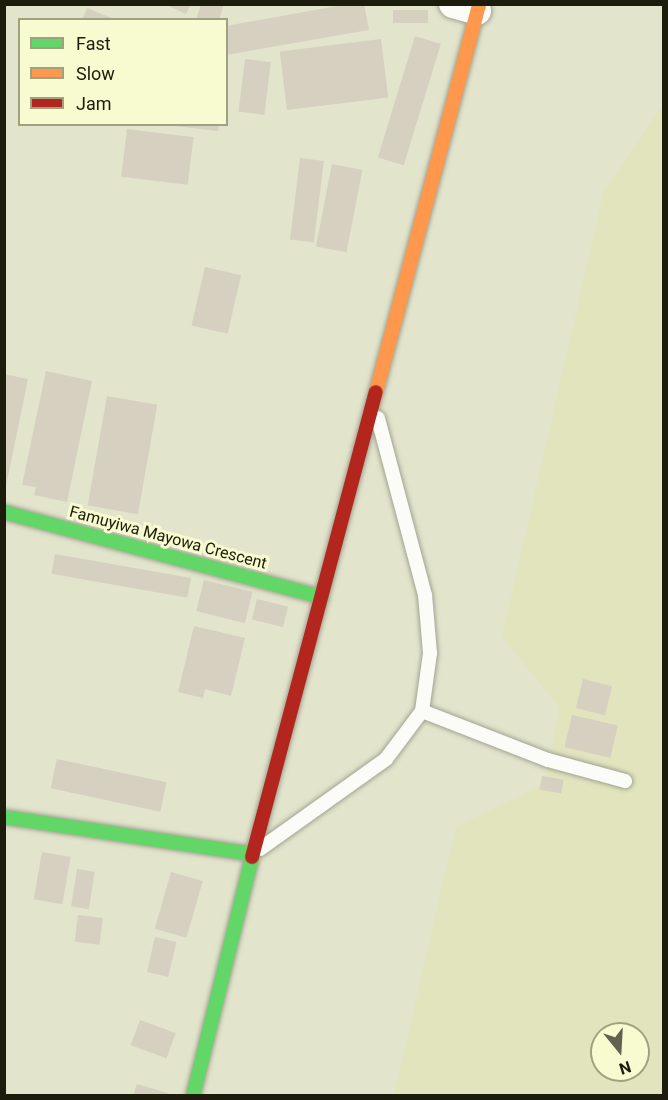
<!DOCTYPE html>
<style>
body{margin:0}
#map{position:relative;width:668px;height:1100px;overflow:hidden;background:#e2e4cc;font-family:Roboto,sans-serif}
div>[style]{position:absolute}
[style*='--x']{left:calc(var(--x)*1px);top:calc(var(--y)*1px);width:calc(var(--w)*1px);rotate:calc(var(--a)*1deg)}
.built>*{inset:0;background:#e1e4bd}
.building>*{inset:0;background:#d6d0c0;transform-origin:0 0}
.roads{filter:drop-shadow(0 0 2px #a2a491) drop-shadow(0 0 2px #a2a491)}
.lane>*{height:14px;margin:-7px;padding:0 7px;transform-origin:7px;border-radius:7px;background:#fbfbf7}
.street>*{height:28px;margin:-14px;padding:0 14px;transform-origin:14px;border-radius:14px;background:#fbfbf7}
.fast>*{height:14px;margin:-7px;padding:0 7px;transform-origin:7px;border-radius:7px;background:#63d668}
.slow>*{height:14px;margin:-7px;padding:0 7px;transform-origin:7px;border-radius:7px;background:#ff974d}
.jam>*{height:14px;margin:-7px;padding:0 7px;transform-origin:7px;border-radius:7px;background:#b3261e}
span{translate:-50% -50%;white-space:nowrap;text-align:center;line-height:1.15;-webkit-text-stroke:6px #f7fbcf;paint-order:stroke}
.street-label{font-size:16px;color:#1b1c0c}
.frame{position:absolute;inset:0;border:6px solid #1b1c0c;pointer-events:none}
.legend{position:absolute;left:18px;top:18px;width:210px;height:108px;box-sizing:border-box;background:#f7fbcf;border:2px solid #9fa281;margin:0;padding:8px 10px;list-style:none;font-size:18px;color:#1b1c0c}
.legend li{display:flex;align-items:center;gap:12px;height:30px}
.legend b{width:30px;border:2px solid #9fa281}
.north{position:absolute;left:590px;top:1022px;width:60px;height:60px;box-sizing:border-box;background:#f7fbcf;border:2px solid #9fa281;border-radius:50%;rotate:162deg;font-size:16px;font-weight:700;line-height:24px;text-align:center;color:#1b1c0c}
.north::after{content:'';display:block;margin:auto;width:21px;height:27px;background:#61624f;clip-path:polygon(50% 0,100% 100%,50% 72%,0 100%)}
</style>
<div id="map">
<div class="built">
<div style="clip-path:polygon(evenodd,663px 105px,663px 1095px,394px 1096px,456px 827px,544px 784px,560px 708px,502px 637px,604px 191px,663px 105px,602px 1034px,638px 1034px,638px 1070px,602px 1070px,602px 1034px)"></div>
</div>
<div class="building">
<div style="clip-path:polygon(165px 4px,191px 4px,186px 14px)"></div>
<div style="clip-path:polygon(201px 4px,224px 4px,219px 20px,196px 20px)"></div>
<div style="clip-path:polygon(348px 4px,364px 4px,369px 30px,226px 55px,226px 26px)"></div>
<div style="clip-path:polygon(87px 8px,114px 19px,114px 20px,82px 20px)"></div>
<div style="left:393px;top:10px;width:35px;height:13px"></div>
<div style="left:415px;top:36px;width:27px;height:127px;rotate:17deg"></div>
<div style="left:381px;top:39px;width:59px;height:102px;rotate:83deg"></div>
<div style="left:245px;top:59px;width:26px;height:53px;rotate:7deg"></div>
<div style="clip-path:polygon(175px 124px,219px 124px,218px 131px,175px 126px)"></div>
<div style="left:127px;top:129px;width:67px;height:48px;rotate:7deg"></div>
<div style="left:300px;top:158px;width:24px;height:82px;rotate:7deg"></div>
<div style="left:332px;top:164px;width:31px;height:84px;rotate:11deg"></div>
<div style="left:205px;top:267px;width:37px;height:60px;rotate:13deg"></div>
<div style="clip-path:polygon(46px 371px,92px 381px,67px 502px,34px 495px,36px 487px,22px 485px)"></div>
<div style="clip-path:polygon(4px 374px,28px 379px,6px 486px,4px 486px)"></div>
<div style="left:107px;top:396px;width:51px;height:111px;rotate:10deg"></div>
<div style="left:55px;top:554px;width:138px;height:20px;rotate:10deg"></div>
<div style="left:204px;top:580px;width:50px;height:32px;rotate:14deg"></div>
<div style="left:257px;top:599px;width:32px;height:21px;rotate:14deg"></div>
<div style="clip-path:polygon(194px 626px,245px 638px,231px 696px,205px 689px,203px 698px,178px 692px)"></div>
<div style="left:583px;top:679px;width:30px;height:30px;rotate:14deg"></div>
<div style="left:572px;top:715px;width:47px;height:33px;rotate:13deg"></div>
<div style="left:57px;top:759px;width:112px;height:30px;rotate:12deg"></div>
<div style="left:542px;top:776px;width:22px;height:14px;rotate:10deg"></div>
<div style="left:42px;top:852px;width:29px;height:48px;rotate:10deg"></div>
<div style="left:77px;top:869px;width:18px;height:38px;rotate:9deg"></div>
<div style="left:171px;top:872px;width:33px;height:59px;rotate:16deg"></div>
<div style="left:78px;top:915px;width:25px;height:27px;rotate:7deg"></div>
<div style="left:155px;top:937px;width:22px;height:36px;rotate:13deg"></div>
<div style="left:140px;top:1020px;width:38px;height:27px;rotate:20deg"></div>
<div style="clip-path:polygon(137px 1084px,168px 1093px,167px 1096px,133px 1096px)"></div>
</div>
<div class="roads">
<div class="lane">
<div style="--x:422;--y:711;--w:135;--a:21.3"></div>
<div style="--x:548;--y:760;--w:80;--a:15.3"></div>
<div style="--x:260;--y:849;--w:155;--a:-35.5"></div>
<div style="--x:386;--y:759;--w:60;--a:-53.1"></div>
<div style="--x:422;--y:711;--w:59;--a:-82.1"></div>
<div style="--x:430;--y:653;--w:58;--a:-94.9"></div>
<div style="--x:425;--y:595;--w:183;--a:-104.9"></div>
</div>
<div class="street">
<div style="--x:453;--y:4;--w:25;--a:16"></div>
</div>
<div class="fast">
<div style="--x:4;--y:512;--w:329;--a:15"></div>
<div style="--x:4;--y:817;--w:252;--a:8.5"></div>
<div style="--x:193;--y:1096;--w:246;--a:-76.1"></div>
</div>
<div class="slow">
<div style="--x:376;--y:392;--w:401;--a:-75.1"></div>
</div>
<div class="jam">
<div style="--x:252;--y:857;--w:481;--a:-75.1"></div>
</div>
</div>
<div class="street-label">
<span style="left:168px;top:538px;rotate:15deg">Famuyiwa Mayowa Crescent</span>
</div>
<div class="frame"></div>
<ul class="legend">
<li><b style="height:8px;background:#63d668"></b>Fast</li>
<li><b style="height:8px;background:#ff974d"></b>Slow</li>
<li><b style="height:8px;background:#b3261e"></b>Jam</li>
</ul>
<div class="north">N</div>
</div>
